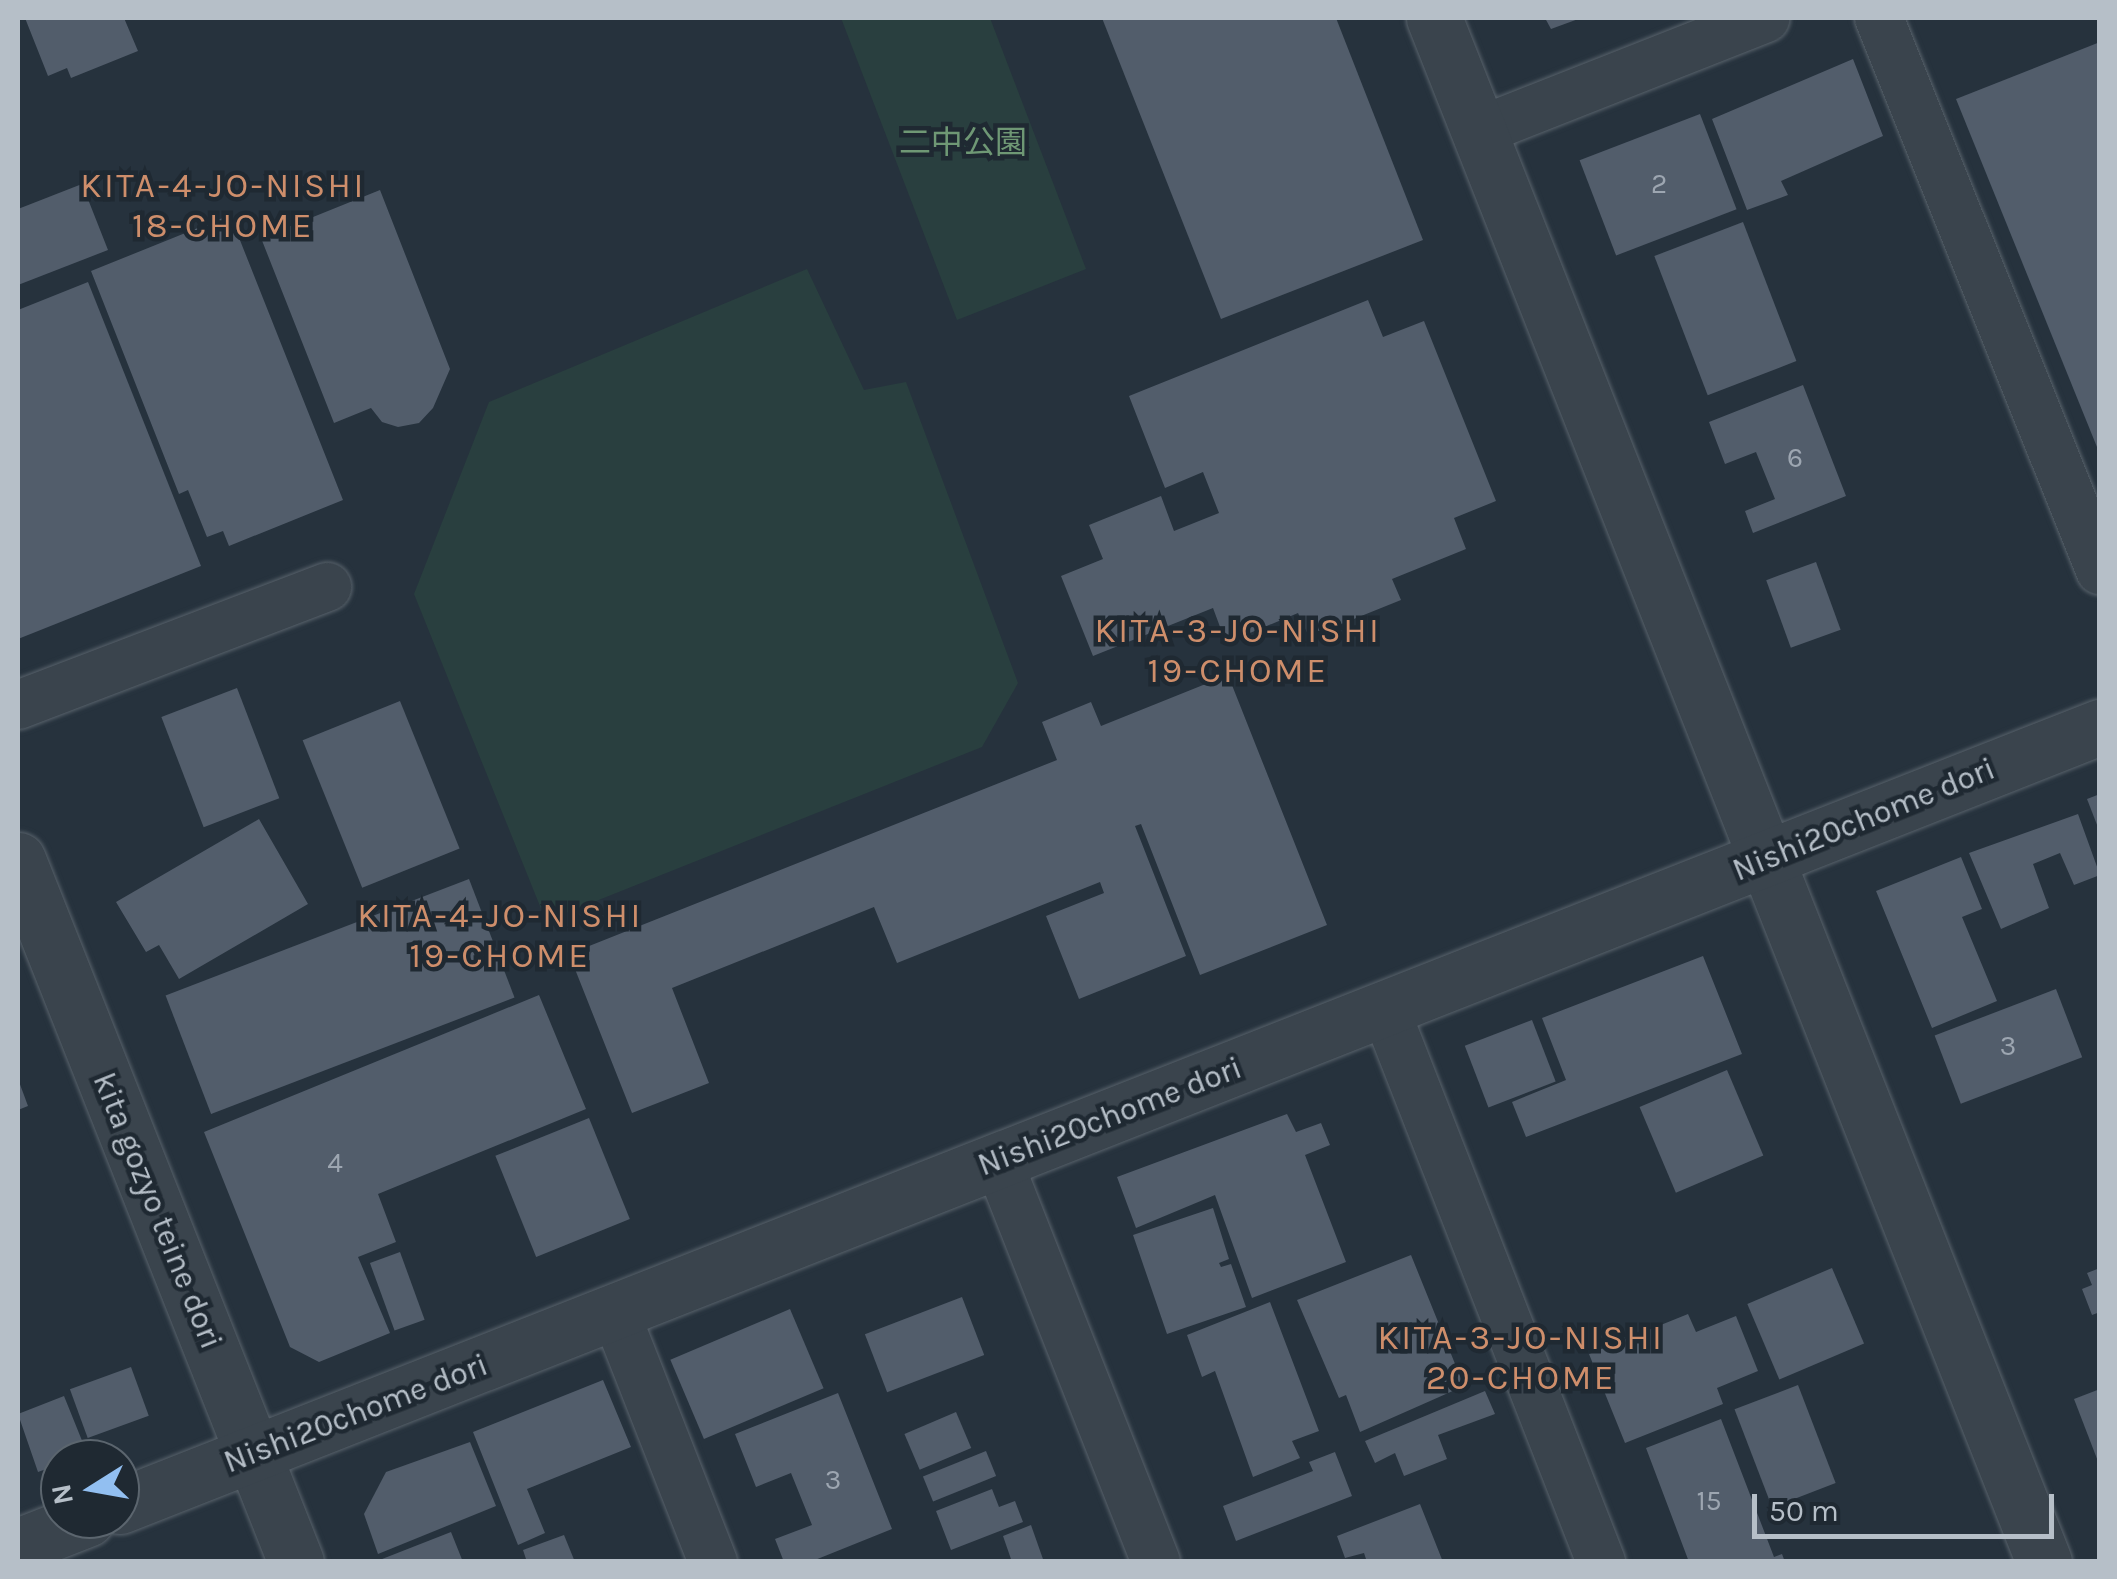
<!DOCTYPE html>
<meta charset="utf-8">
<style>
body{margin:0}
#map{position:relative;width:2117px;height:1579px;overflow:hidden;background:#26323d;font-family:Karla,"Noto Sans JP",sans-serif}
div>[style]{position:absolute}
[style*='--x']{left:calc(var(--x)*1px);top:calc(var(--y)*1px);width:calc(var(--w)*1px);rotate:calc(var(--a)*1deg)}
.green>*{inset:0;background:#293f3f}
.building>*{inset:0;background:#525d6b;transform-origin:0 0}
.roads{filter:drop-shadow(0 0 2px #58626b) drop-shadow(0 0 2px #58626b)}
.minor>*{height:48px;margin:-24px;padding:0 24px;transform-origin:24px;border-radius:24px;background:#3a444d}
.tertiary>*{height:55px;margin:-27.5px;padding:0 27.5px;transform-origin:27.5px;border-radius:27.5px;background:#3a444d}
span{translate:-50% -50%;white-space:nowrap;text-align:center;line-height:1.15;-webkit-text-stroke:9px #1f2932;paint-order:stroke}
.number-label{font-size:28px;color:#9da6b1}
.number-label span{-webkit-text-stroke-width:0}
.park-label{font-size:32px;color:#6f9875}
.street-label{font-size:32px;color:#b6bfc8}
.neighbourhood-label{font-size:35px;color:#ce8e6b;letter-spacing:2.5px}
.frame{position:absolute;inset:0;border:20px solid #b6bfc8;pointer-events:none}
.north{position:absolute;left:40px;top:1439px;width:100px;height:100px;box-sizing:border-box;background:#1f2932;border:2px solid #5b656e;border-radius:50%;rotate:259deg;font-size:28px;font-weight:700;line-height:40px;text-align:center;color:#b6bfc8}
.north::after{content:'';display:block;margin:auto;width:35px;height:45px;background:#92bff1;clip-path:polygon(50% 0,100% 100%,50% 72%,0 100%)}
.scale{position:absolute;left:1752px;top:1494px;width:302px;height:45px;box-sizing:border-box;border:5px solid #b6bfc8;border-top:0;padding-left:12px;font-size:30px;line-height:35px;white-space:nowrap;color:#b6bfc8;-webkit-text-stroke:8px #1f2932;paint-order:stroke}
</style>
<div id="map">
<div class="green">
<div style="clip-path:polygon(841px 18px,990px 18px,1086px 269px,957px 320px)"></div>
<div style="clip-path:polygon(807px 269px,864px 390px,906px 382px,1018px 683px,982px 747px,546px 921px,414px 594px,489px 402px)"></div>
</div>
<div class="building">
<div style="clip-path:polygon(25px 18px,124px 18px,138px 51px,71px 78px,67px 68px,48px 76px)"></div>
<div style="clip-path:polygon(1102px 18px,1336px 18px,1423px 240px,1221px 319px)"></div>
<div style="clip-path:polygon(1545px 18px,1581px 18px,1551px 29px)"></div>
<div style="clip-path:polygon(2100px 42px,2100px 452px,2099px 452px,1956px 99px)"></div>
<div style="clip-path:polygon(1853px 59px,1883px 136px,1781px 181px,1788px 195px,1747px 210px,1712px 119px)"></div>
<div style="left:1700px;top:114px;width:102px;height:129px;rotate:69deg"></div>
<div style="clip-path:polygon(82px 184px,108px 250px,18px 285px,18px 209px)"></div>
<div style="clip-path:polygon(380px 190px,450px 369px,433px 408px,419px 423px,398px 427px,382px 422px,371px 408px,334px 423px,261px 238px)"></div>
<div style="clip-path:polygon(230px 215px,343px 500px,229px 546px,223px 531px,207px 537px,188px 490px,179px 494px,91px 271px)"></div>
<div style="left:1743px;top:222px;width:149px;height:95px;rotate:69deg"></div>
<div style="clip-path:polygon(88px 282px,201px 566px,18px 639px,18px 310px)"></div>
<div style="clip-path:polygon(1368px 300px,1383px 337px,1424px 321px,1496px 501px,1454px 518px,1466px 549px,1392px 579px,1401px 600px,1309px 637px,1298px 613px,1226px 643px,1213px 608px,1093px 656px,1061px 576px,1103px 559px,1089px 525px,1161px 496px,1174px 531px,1219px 513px,1203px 472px,1165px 488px,1129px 396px)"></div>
<div style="clip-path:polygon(1803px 385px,1846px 496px,1753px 533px,1745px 511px,1775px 499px,1756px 452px,1725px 464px,1709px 422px)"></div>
<div style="left:1816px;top:562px;width:72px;height:53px;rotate:70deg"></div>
<div style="clip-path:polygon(1228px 675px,1327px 925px,1200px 975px,1141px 824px,1135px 826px,1186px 956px,1079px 999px,1046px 916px,1104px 893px,1100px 882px,897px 963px,874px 907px,672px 988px,709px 1083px,632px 1113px,569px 954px,1057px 760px,1042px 722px,1091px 702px,1101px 726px)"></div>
<div style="left:237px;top:688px;width:118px;height:81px;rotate:69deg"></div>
<div style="left:400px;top:701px;width:159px;height:105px;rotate:68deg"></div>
<div style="clip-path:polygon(2100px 794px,2100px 830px,2099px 830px,2087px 799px)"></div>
<div style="clip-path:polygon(2078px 814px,2100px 875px,2074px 885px,2060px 853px,2033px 864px,2049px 908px,2001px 929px,1969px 853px)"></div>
<div style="clip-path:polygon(259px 819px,308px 904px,179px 979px,159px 945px,146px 952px,116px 902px)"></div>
<div style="clip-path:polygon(1961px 857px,1982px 909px,1962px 917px,1997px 1001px,1932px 1028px,1876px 891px)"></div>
<div style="left:469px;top:879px;width:127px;height:325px;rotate:69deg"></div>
<div style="clip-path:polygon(1703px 956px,1742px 1054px,1526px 1137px,1512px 1102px,1566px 1080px,1542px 1018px)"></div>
<div style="left:2056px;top:989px;width:73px;height:130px;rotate:69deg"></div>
<div style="clip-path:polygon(539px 995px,586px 1109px,378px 1194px,396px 1242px,358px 1257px,390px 1333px,319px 1362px,290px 1347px,204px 1132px)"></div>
<div style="left:1532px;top:1020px;width:66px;height:72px;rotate:69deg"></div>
<div style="left:1727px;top:1070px;width:93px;height:95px;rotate:67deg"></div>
<div style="clip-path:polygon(18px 1079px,28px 1106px,18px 1110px)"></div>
<div style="clip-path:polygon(1287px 1114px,1296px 1132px,1321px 1123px,1330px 1145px,1305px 1155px,1346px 1262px,1252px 1298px,1215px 1195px,1136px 1228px,1117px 1177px)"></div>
<div style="left:589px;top:1118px;width:109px;height:101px;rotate:68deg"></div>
<div style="clip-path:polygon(1213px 1208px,1229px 1259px,1219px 1263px,1221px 1267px,1231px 1264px,1246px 1307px,1167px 1334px,1133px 1235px)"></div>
<div style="left:400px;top:1252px;width:72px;height:32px;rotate:70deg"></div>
<div style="clip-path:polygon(1411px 1255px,1464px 1386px,1360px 1432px,1346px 1395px,1339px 1398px,1297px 1300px)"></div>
<div style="left:1832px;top:1268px;width:82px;height:92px;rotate:67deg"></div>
<div style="clip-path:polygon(2100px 1268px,2100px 1312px,2092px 1315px,2082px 1289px,2092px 1285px,2087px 1273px)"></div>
<div style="left:962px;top:1297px;width:62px;height:104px;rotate:69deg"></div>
<div style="clip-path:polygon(1270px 1302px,1319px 1431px,1292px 1441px,1300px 1458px,1253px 1477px,1215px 1371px,1202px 1377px,1187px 1335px)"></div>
<div style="left:790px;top:1309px;width:86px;height:130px;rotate:67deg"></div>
<div style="clip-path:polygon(1688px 1314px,1696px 1332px,1736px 1316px,1758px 1371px,1717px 1388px,1723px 1404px,1625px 1443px,1589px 1354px)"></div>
<div style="left:131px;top:1367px;width:52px;height:65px;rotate:70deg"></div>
<div style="clip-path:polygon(603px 1380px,631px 1447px,527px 1489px,545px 1533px,518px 1545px,473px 1432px)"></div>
<div style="left:1798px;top:1385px;width:105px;height:68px;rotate:69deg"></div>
<div style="clip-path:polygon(2100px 1389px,2100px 1464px,2099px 1464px,2074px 1399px)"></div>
<div style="clip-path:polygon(1485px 1391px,1495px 1414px,1438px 1435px,1447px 1459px,1404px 1476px,1395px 1453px,1375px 1463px,1365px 1441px)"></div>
<div style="clip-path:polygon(838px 1393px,892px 1529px,810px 1562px,784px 1562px,775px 1539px,812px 1525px,791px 1473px,756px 1487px,735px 1434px)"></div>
<div style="clip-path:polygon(64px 1396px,87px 1453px,60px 1459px,60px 1464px,38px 1472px,18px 1414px)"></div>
<div style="left:956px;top:1412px;width:39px;height:56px;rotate:67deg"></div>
<div style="clip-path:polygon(1721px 1419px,1774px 1557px,1782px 1554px,1785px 1562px,1689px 1562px,1646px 1448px)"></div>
<div style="clip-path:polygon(470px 1442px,496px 1506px,378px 1554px,364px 1514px,386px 1472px)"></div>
<div style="left:986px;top:1451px;width:27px;height:68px;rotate:68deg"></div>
<div style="clip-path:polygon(1335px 1452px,1352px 1496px,1236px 1541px,1223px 1506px,1313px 1471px,1309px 1462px)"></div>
<div style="clip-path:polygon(992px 1489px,999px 1507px,1015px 1501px,1023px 1522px,951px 1550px,936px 1511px)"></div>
<div style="clip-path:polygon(1420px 1504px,1443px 1562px,1367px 1562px,1364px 1553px,1345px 1558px,1337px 1536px)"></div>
<div style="clip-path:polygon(1031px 1525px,1044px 1562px,1012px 1562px,1003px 1536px)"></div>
<div style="clip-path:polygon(451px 1532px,463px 1562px,377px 1562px,377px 1561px)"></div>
<div style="clip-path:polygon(564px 1535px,575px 1562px,527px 1562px,523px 1550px)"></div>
</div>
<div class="roads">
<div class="minor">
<div style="--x:1879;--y:18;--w:595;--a:68.18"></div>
<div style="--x:1479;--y:131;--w:308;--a:-21.5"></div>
<div style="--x:18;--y:705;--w:331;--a:-20.9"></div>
<div style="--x:1385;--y:1009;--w:594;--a:68.66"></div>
<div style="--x:998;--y:1161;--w:431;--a:68.5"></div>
<div style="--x:615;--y:1312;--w:269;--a:68.6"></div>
</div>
<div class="tertiary">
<div style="--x:1434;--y:18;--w:1660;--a:68.44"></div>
<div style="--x:18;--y:860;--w:755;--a:68.4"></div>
<div style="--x:120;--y:1506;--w:2128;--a:-21.48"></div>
<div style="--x:18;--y:1546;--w:74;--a:-21.4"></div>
</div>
</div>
<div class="number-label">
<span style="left:1659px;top:184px">2</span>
<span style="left:1795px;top:458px">6</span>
<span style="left:2008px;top:1046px">3</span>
<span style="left:335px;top:1163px">4</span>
<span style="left:833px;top:1480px">3</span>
<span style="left:1709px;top:1501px">15</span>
</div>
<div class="park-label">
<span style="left:963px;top:143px">二中公園</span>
</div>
<div class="street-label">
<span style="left:1864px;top:820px;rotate:-22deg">Nishi20chome dori</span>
<span style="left:1110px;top:1117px;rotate:-21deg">Nishi20chome dori</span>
<span style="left:157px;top:1211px;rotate:68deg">kita gozyo teine dori</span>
<span style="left:356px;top:1414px;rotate:-21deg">Nishi20chome dori</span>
</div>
<div class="neighbourhood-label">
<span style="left:223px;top:206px">KITA-4-JO-NISHI<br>18-CHOME</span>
<span style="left:1238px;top:651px">KITA-3-JO-NISHI<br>19-CHOME</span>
<span style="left:500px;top:936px">KITA-4-JO-NISHI<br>19-CHOME</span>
<span style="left:1521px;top:1358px">KITA-3-JO-NISHI<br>20-CHOME</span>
</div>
<div class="frame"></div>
<div class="north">N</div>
<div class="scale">50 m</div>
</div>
